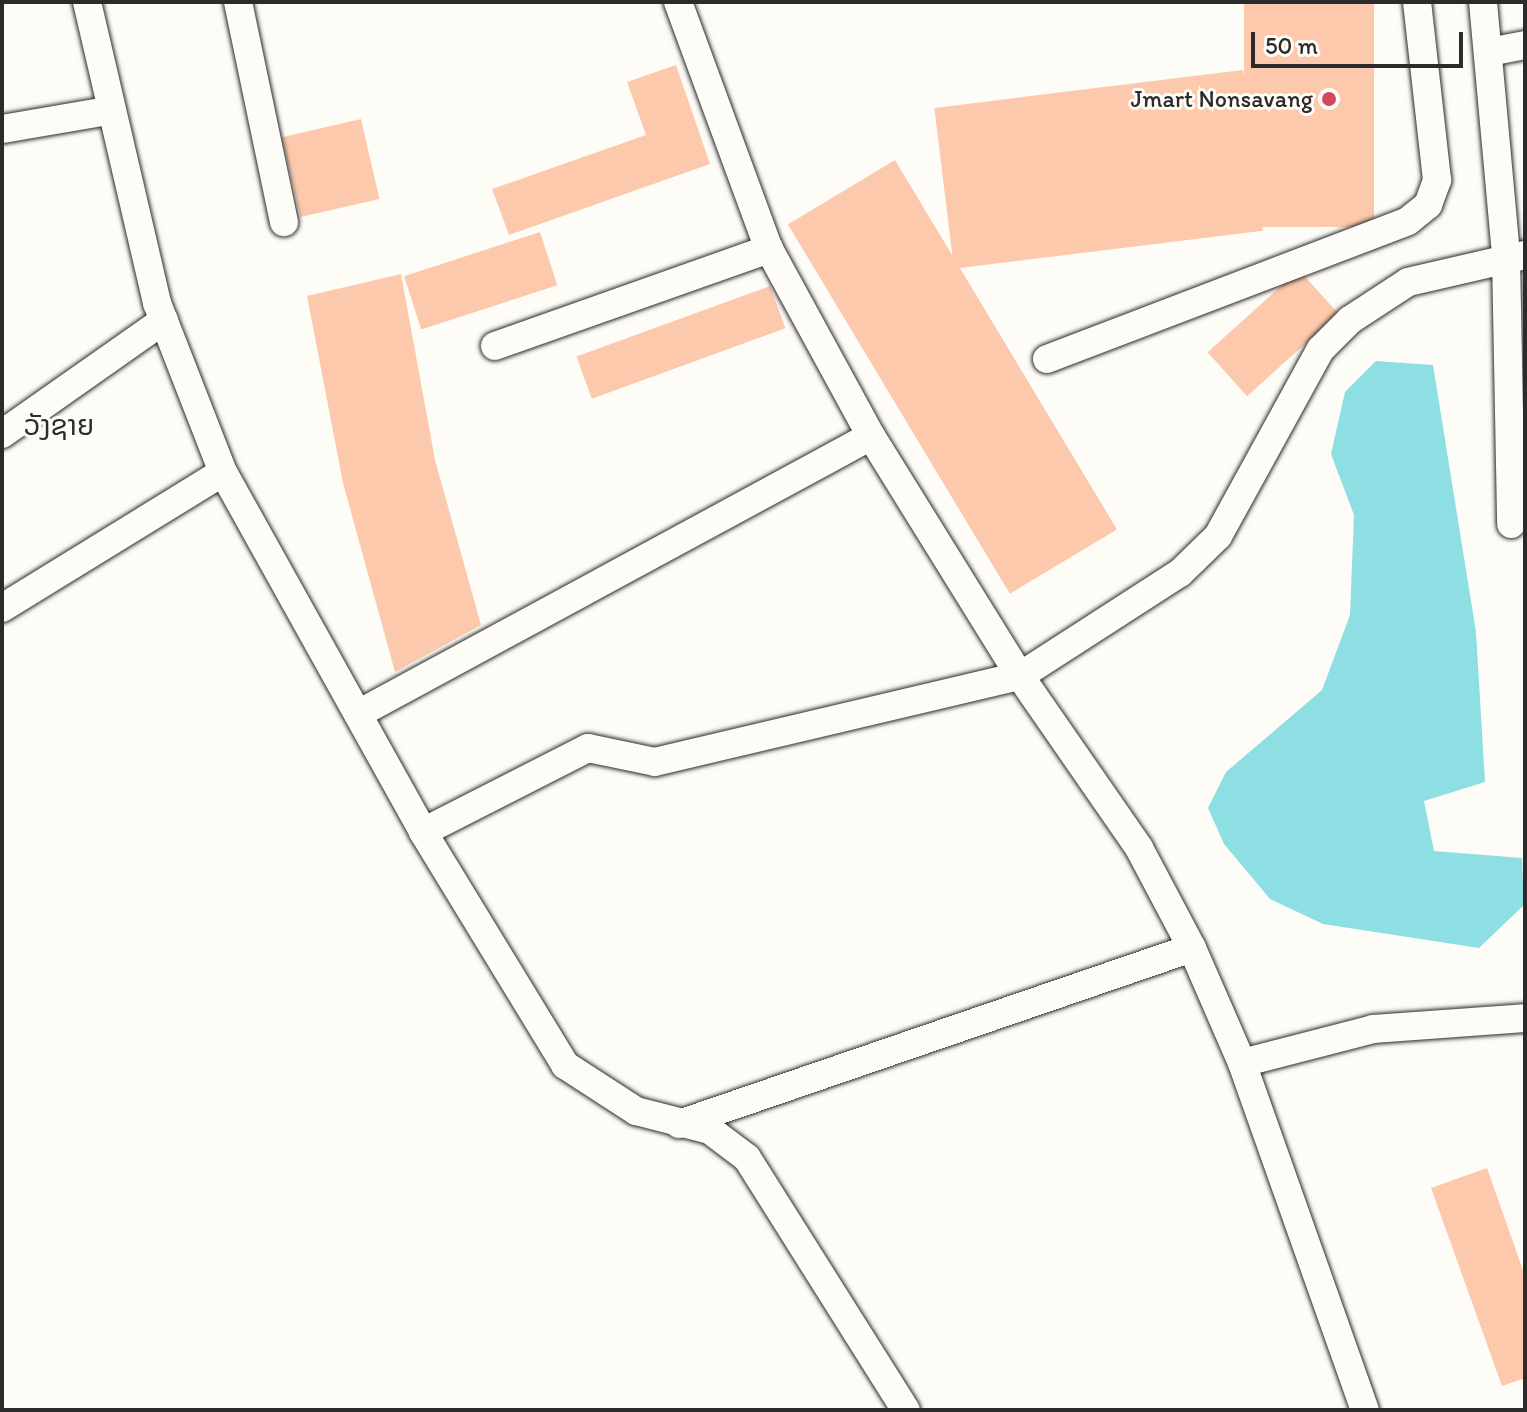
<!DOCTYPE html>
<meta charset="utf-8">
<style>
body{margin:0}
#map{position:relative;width:1527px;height:1412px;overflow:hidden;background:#fdfcf7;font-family:Itim,"Noto Sans Lao",sans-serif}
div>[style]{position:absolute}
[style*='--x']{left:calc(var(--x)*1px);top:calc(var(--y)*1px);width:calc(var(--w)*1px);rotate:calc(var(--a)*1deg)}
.water>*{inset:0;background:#8ddfe4}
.building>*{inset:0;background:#fcc9ac;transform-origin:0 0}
.roads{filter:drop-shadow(0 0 2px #2b2b2b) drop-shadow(0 0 2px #2b2b2b)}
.minor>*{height:28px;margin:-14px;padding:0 14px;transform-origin:14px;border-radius:14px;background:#fdfcf7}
.dots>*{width:22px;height:22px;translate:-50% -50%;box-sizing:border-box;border:4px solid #fdfcf7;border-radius:50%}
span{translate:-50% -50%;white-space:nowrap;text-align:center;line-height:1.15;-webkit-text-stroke:6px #fdfcf7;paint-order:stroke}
.poi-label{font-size:24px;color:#2b2b2b}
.right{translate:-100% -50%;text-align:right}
.quarter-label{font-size:28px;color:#2b2b2b}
.frame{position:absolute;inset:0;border:4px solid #2b2b2b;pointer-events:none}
.scale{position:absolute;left:1251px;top:32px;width:212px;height:36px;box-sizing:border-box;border:4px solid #2b2b2b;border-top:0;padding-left:10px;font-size:24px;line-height:28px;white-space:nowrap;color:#2b2b2b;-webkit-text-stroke:6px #fdfcf7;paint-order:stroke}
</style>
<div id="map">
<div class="water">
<div style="clip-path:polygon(1376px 361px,1433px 365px,1476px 632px,1485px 782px,1424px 801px,1434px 851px,1522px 858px,1524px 905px,1479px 948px,1323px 924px,1270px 899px,1224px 844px,1208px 808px,1226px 772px,1322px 690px,1350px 615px,1354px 515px,1331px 454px,1345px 392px)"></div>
</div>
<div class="building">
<div style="left:1244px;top:2px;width:130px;height:225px"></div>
<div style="clip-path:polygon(676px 65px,710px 164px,509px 235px,492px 189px,646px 135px,627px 82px)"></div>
<div style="left:1243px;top:70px;width:162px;height:311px;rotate:83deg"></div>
<div style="left:361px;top:119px;width:82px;height:81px;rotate:77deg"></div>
<div style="left:895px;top:160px;width:431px;height:125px;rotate:59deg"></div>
<div style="left:540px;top:232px;width:56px;height:143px;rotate:72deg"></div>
<div style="left:1299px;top:270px;width:59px;height:123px;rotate:48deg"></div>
<div style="clip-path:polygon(401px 274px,435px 460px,481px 625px,395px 672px,343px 483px,307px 296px)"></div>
<div style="left:770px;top:286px;width:45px;height:206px;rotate:70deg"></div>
<div style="clip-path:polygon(1487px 1168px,1525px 1276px,1525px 1378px,1502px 1386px,1431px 1188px)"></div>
</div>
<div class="roads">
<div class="minor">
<div style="--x:87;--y:2;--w:309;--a:76.9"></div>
<div style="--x:157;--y:303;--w:181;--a:68.7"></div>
<div style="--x:223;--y:472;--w:412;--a:60.9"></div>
<div style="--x:423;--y:832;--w:273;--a:58.6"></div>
<div style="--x:565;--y:1065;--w:85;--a:32.9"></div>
<div style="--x:636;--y:1111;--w:76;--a:14.4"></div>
<div style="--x:710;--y:1130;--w:46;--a:37.1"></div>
<div style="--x:747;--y:1158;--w:298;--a:57.8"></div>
<div style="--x:238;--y:2;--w:225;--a:78.2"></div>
<div style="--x:678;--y:2;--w:263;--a:69.8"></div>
<div style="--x:769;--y:249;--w:213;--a:61.4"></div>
<div style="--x:871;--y:436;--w:282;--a:58.2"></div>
<div style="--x:1020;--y:676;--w:209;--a:55.3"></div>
<div style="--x:1139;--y:848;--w:113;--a:62.1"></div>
<div style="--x:1192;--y:948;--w:125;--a:66.5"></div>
<div style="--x:1242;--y:1063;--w:368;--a:70.5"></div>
<div style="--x:1483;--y:2;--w:255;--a:84.8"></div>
<div style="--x:1506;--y:256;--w:268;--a:88.9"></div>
<div style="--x:1489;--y:52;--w:37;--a:-11"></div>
<div style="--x:2;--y:129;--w:107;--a:-9.7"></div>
<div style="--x:495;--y:346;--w:291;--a:-19.5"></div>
<div style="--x:1047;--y:359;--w:386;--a:-20.9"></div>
<div style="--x:1408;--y:221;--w:26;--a:-39"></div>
<div style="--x:1428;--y:205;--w:27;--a:-70"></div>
<div style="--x:1437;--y:180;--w:179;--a:-96.4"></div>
<div style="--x:2;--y:434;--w:198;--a:-35.1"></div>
<div style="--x:2;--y:608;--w:259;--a:-31.6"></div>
<div style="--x:358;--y:714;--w:583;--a:-28.45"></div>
<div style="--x:423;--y:832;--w:185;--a:-27"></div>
<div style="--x:588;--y:748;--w:68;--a:11.8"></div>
<div style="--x:655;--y:762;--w:375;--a:-13.3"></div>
<div style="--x:1020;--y:676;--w:190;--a:-32.8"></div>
<div style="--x:1180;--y:573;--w:53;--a:-44.2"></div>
<div style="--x:1218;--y:536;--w:213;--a:-61.2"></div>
<div style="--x:1321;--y:349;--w:41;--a:-45"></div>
<div style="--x:1350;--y:320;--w:69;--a:-33.2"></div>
<div style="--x:1408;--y:282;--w:120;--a:-13"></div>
<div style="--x:1242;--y:1063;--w:135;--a:-14.5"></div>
<div style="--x:1373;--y:1029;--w:152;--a:-4.1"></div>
<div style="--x:679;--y:1124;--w:542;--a:-18.94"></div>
</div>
</div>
<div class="dots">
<div style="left:1329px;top:99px;background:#d1495b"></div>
</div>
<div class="poi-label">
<span class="right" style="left:1313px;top:99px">Jmart Nonsavang</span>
</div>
<div class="quarter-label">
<span style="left:59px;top:425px">ວັງຊາຍ</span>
</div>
<div class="frame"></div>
<div class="scale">50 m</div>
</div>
